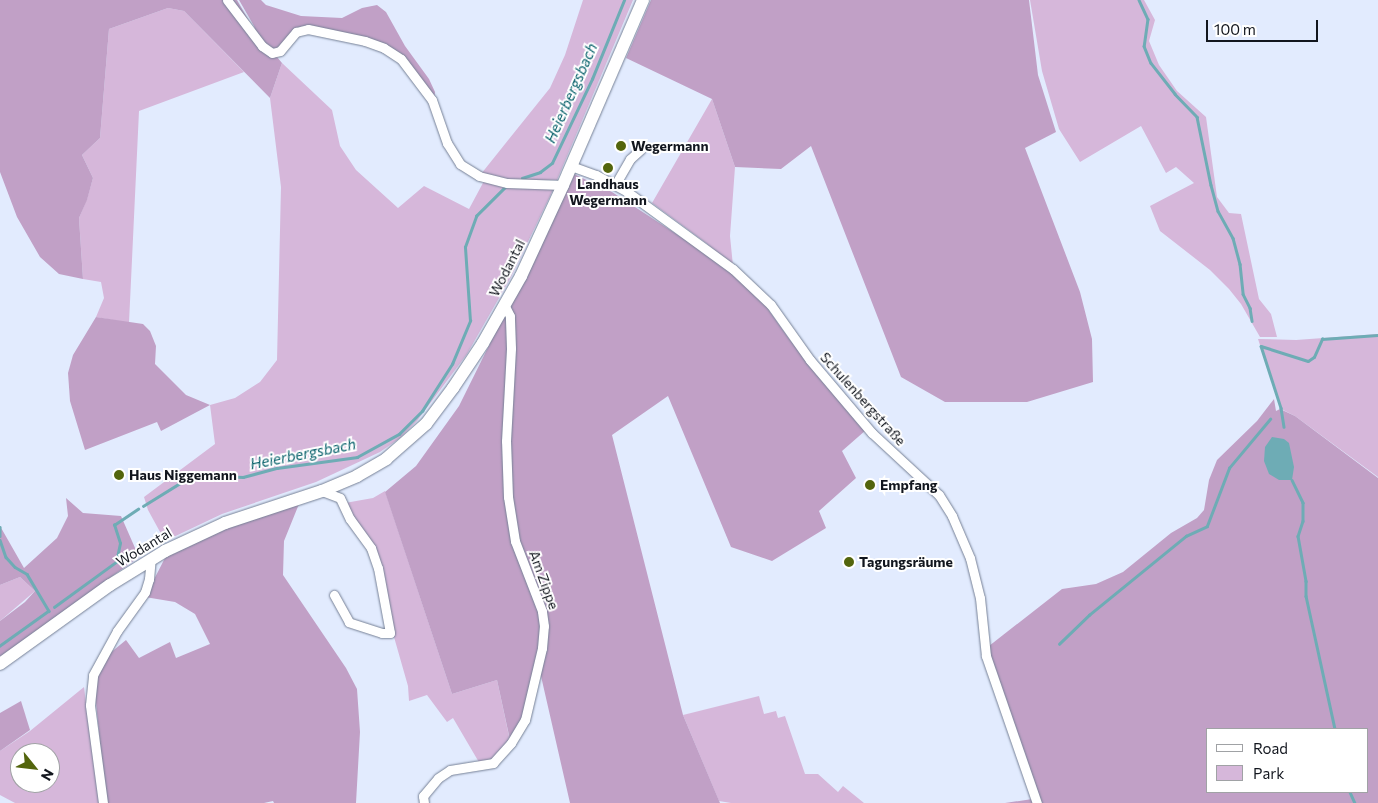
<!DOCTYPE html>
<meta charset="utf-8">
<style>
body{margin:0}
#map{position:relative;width:1378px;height:803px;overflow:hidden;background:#e2ebfe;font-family:Commissioner,sans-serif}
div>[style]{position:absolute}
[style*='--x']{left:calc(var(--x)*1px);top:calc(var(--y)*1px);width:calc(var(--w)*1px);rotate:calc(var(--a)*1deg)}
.green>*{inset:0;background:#d6b7da}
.forest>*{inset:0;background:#c1a0c6}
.water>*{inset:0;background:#6eacb5}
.stream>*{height:2.5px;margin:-1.25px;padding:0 1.25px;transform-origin:1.25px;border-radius:1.25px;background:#6eacb5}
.roads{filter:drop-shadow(0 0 1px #768196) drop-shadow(0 0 1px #768196)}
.minor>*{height:9px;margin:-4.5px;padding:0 4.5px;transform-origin:4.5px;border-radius:4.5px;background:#fff}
.secondary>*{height:12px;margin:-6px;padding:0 6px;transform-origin:6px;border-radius:6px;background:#fff}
.dots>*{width:14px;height:14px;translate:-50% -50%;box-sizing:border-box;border:2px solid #fff;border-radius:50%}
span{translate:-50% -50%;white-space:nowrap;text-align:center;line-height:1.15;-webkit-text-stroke:4px #fff;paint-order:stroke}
.poi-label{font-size:14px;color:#12161e;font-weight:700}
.left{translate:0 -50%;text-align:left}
.street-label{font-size:14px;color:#12161e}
.water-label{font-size:15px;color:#0b636d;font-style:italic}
.legend{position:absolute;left:1206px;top:728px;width:162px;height:65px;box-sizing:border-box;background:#fff;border:1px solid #a0a2a5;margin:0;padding:6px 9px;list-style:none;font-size:15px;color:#12161e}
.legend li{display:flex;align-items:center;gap:10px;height:25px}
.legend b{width:25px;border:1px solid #a0a2a5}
.north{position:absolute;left:10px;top:743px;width:50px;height:50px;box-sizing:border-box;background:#fff;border:1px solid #a0a2a5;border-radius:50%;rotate:119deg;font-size:14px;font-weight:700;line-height:20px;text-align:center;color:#12161e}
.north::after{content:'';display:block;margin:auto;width:18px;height:22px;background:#53650d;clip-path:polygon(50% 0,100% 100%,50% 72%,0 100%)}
.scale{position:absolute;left:1206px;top:20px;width:112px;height:22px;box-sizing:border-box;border:2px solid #12161e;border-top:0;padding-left:6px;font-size:15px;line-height:18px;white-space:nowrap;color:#12161e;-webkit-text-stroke:4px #fff;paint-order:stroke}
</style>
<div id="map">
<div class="green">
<div style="clip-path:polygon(583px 0,633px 0,557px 180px,505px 180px,481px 174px,550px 88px,565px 55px)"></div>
<div style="clip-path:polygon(1030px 0,1144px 0,1155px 20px,1149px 41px,1159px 65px,1177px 91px,1206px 117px,1217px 197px,1229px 213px,1241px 214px,1259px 299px,1271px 314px,1277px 337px,1260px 337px,1241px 304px,1229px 289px,1210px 270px,1160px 231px,1150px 206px,1194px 183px,1176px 167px,1166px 173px,1141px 126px,1080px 162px,1059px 129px,1042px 71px)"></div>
<div style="clip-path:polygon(168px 8px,184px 11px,244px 72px,139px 111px,129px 323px,96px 317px,104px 298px,101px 282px,83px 279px,79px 218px,87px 199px,93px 178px,82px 155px,100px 138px,109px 29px)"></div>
<div style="clip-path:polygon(282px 63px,332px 110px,340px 146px,356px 170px,398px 208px,424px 186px,469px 209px,484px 181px,551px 187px,553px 190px,511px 277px,467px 354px,417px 421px,400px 438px,380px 452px,316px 482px,222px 514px,165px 541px,148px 510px,144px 497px,215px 444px,210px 405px,235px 398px,260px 382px,277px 360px,281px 187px,270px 98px)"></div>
<div style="clip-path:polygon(712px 99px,735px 167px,730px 236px,733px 266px,706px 243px,652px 203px)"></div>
<div style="clip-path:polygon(1378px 334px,1378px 477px,1295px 416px,1281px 409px,1258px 339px,1296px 340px)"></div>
<div style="clip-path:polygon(385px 491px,452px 694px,497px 680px,510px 741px,490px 762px,480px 764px,453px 718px,447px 722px,427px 695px,409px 701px,408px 686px,392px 630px,380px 567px,345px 503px,373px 498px)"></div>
<div style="clip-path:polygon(20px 577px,35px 591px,0 621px,0 585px)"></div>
<div style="clip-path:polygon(evenodd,84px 687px,99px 803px,15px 803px,0 795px,0 751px,30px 731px,84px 687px,20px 753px,50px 753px,50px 783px,20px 783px,20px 753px)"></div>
<div style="clip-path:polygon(759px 696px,764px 714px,776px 711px,778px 718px,785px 716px,805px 774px,818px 774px,838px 792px,843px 786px,864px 803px,731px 803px,719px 801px,683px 715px)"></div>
</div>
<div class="forest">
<div style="clip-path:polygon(0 0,237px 0,253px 28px,282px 63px,270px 98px,184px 11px,168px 8px,109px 29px,100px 138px,82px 155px,93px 178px,87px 200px,79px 218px,83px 279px,59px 274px,40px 257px,17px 217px,0 172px)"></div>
<div style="clip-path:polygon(239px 0,261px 0,266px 5px,301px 16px,342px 18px,362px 8px,377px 5px,386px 12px,405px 46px,429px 79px,435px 92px,434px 101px,383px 45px,302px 26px,273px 53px,259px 43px,254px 26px)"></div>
<div style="clip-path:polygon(651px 0,1029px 0,1038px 75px,1056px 132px,1025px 148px,1080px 292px,1092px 339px,1093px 382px,1027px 402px,945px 402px,901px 377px,811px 146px,781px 169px,735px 167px,712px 99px,626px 58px)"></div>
<div style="clip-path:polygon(574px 174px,612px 192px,733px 271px,756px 292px,790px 340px,866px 430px,842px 451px,856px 478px,819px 511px,826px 528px,772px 561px,731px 547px,668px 396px,612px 435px,683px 715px,720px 803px,570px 803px,538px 663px,523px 719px,510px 740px,497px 680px,452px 694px,385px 492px,416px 466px,459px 406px)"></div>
<div style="clip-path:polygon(96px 317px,143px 324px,150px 331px,156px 346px,155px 364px,186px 395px,210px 405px,161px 431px,157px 422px,85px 450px,70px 401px,68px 373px,73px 355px)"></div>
<div style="clip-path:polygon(evenodd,1274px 399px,1276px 411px,1280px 409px,1295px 416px,1378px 478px,1378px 803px,1005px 803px,1039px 798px,990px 663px,989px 646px,1062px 589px,1096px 584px,1123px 572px,1171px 533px,1197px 518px,1204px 510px,1209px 480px,1217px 460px,1257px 421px,1274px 399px,1207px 729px,1367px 729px,1367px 792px,1207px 792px,1207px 729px)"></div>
<div style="clip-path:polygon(66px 498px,83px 513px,121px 516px,139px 557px,0 657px,0 621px,25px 602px,35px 591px,20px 577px,0 585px,0 526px,24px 568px,57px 538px,68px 516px)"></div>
<div style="clip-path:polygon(299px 504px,284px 541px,283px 575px,346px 668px,357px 689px,360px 732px,356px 803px,274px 803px,273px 801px,264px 803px,106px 803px,94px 683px,109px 654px,126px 640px,139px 658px,170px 642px,176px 658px,210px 644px,195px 614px,175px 602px,145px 597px,166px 556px,210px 534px)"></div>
<div style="clip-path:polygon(21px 701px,30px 730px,0 751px,0 713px)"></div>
</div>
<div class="water">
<div style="clip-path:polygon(1272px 437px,1284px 439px,1289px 443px,1294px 467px,1292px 480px,1279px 480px,1269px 474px,1264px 461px,1265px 447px)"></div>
</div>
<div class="stream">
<div style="--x:1139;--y:0;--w:21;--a:65"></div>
<div style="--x:1148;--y:19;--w:27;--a:98"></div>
<div style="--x:1144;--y:46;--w:18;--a:68"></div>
<div style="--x:1151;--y:63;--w:39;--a:52"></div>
<div style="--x:1175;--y:94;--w:32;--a:46"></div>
<div style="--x:1197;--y:117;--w:69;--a:78.4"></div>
<div style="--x:1211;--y:185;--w:27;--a:75"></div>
<div style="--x:1218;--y:211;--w:31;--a:61"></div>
<div style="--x:1233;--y:238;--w:27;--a:75"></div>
<div style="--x:1240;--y:264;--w:30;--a:84"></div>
<div style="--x:1243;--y:294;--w:16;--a:63"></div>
<div style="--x:1250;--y:308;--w:13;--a:81"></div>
<div style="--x:522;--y:178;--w:19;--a:-18"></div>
<div style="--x:540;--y:172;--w:15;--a:-37"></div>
<div style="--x:552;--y:163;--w:93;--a:-64.5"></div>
<div style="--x:592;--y:79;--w:85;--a:-67.9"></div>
<div style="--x:1261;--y:346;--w:49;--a:17.7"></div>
<div style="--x:1308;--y:361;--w:7;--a:-34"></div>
<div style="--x:1314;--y:357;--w:20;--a:-66"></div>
<div style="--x:1322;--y:339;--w:56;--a:-4.1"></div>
<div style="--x:1261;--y:346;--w:65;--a:72.1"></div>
<div style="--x:1281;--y:408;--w:19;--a:81"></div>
<div style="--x:1292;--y:480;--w:25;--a:64"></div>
<div style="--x:1303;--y:503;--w:18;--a:90"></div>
<div style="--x:1303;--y:521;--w:16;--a:108"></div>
<div style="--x:1298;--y:536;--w:46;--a:79.9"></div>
<div style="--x:1306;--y:581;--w:15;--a:90"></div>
<div style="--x:1306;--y:596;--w:136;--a:77.7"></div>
<div style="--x:143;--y:506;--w:59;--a:-31.8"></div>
<div style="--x:193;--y:475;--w:50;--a:2.3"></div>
<div style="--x:243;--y:477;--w:35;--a:-15"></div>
<div style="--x:277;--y:468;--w:81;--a:-7.8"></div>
<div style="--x:357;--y:457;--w:48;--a:-28.7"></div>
<div style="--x:399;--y:434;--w:33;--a:-45"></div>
<div style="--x:422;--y:411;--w:56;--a:-57.4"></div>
<div style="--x:452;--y:364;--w:47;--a:-67.3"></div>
<div style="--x:470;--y:321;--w:74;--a:-93.9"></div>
<div style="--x:465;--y:247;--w:33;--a:-70"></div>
<div style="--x:476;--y:216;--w:41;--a:-45"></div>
<div style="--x:0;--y:527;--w:9;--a:90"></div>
<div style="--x:0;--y:540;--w:18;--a:71"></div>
<div style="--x:6;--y:557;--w:13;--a:48"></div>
<div style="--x:15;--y:567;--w:14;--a:30"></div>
<div style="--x:27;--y:574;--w:43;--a:59.3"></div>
<div style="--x:49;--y:611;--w:60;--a:144.5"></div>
<div style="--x:54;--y:607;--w:77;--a:-36"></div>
<div style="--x:116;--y:562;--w:19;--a:-78"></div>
<div style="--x:120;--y:543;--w:19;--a:-108"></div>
<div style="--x:114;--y:525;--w:29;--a:-34"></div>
<div style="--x:1059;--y:644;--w:42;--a:-44"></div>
<div style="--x:1089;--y:615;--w:125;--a:-39.2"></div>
<div style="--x:1186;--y:536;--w:23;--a:-25"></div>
<div style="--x:1207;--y:526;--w:62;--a:-69.2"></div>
<div style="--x:1229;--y:468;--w:64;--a:-50.1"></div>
<div style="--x:1350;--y:792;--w:12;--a:66"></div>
</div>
<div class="roads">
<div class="minor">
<div style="--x:227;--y:0;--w:58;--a:52.7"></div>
<div style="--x:262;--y:46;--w:12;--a:35"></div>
<div style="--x:272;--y:53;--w:8;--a:-14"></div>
<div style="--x:280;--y:51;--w:25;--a:-50"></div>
<div style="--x:296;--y:32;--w:12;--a:-14"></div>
<div style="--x:308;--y:29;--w:58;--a:11.9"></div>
<div style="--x:365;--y:41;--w:20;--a:20"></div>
<div style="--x:384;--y:48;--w:20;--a:33"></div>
<div style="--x:401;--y:59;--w:51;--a:52.9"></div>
<div style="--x:432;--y:100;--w:46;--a:70.8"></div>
<div style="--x:447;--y:143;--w:25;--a:58"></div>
<div style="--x:460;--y:164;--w:22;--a:32"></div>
<div style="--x:479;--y:176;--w:29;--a:14"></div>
<div style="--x:507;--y:183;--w:56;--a:2"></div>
<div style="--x:571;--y:166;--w:27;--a:20"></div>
<div style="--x:596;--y:175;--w:34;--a:28"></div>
<div style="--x:626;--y:191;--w:132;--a:36.1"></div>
<div style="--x:733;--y:269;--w:52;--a:43.5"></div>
<div style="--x:771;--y:305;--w:67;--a:54.7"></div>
<div style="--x:810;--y:360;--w:96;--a:49.7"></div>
<div style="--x:872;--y:433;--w:91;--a:42.8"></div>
<div style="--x:939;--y:495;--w:25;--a:58"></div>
<div style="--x:952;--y:516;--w:46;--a:66.8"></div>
<div style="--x:970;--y:558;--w:41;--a:76"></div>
<div style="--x:980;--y:598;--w:58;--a:84.1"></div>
<div style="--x:986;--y:656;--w:156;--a:70.9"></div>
<div style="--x:615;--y:185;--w:30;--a:-60"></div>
<div style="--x:630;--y:159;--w:15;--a:-42"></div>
<div style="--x:322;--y:491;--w:19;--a:21"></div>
<div style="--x:340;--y:498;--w:23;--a:65"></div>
<div style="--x:350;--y:519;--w:36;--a:54"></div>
<div style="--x:371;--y:548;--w:21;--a:71"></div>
<div style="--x:378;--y:568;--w:66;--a:79.5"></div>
<div style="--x:390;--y:633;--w:8;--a:180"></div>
<div style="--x:382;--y:633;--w:35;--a:-162"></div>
<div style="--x:349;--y:622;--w:31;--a:-119"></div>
<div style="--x:103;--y:803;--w:99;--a:-97.6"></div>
<div style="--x:90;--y:705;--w:30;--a:-84"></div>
<div style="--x:93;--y:675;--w:50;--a:-61.4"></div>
<div style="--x:117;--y:631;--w:48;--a:-54.3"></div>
<div style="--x:145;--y:592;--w:14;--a:-73"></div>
<div style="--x:149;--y:579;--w:21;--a:-85"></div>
<div style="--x:424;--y:803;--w:7;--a:-98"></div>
<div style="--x:423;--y:796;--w:23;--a:-50"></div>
<div style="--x:438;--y:778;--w:14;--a:-34"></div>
<div style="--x:450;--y:770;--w:44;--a:-9.2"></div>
<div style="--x:493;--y:763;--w:27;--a:-48"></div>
<div style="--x:511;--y:743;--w:27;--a:-59"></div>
<div style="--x:525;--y:720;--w:74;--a:-76.7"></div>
<div style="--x:542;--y:648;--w:22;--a:-85"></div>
<div style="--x:544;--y:626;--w:15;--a:-98"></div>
<div style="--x:542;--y:611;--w:75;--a:-111.1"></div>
<div style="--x:515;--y:541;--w:45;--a:-99"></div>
<div style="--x:508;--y:497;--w:56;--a:-92"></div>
<div style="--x:506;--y:441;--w:93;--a:-86.9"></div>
<div style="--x:511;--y:348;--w:32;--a:-92"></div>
<div style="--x:510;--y:316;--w:11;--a:-117"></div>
</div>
<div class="secondary">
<div style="--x:0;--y:664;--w:135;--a:-35.7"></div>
<div style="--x:110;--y:585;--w:65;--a:-31.7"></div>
<div style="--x:165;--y:551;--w:66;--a:-25"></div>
<div style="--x:225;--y:523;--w:102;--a:-18.3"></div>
<div style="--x:322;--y:491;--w:38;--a:-23"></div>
<div style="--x:357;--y:476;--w:34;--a:-30"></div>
<div style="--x:386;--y:459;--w:53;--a:-41.2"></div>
<div style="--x:426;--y:424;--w:45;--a:-53.1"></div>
<div style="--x:453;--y:388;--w:54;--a:-56.3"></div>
<div style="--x:483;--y:343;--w:77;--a:-60.4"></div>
<div style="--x:521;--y:276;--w:100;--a:-65.2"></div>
<div style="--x:563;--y:185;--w:202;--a:-66.6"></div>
</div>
</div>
<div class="dots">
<div style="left:621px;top:146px;background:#53650d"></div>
<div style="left:608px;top:168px;background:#53650d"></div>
<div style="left:119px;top:475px;background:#53650d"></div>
<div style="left:870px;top:485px;background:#53650d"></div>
<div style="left:849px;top:562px;background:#53650d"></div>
</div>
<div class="poi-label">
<span class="left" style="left:631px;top:146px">Wegermann</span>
<span style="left:608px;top:192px">Landhaus<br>Wegermann</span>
<span class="left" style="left:129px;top:475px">Haus Niggemann</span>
<span class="left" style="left:880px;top:485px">Empfang</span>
<span class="left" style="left:859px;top:562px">Tagungsräume</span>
</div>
<div class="street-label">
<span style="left:507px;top:268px;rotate:-63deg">Wodantal</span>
<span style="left:863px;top:399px;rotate:48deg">Schulenbergstraße</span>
<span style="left:144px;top:547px;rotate:-31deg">Wodantal</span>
<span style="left:544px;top:580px;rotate:70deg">Am Zippe</span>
</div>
<div class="water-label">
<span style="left:571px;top:93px;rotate:-66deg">Heierbergsbach</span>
<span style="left:303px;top:454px;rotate:-11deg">Heierbergsbach</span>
</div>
<ul class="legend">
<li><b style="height:6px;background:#fff"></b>Road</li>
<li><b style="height:14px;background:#d6b7da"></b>Park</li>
</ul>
<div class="north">N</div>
<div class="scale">100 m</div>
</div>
